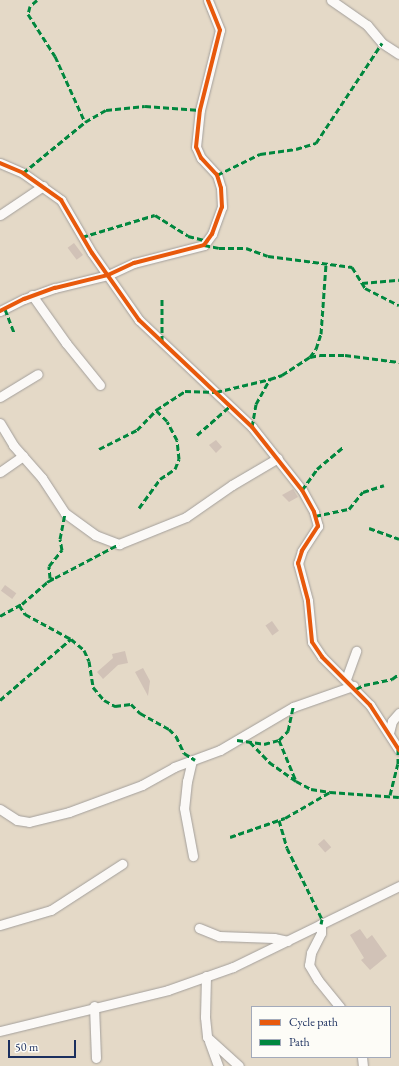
<!DOCTYPE html>
<style>
body{margin:0}
#map{position:relative;width:399px;height:1066px;overflow:hidden;background:#e4d9c7;font-family:"EB Garamond",serif}
div>[style]{position:absolute}
[style*='--x']{left:calc(var(--x)*1px);top:calc(var(--y)*1px);width:calc(var(--w)*1px);rotate:calc(var(--a)*1deg)}
.building>*{inset:0;background:#d1c2b7;transform-origin:0 0}
.roads{filter:drop-shadow(0 0 1px #a39f9b) drop-shadow(0 0 1px #a39f9b)}
.minor>*{height:9px;margin:-4.5px;padding:0 4.5px;transform-origin:4.5px;border-radius:4.5px;background:#fbf9f7}
.quiet>*{height:3px;margin-top:-1.5px;transform-origin:0;background:repeating-linear-gradient(90deg,#00873e 0 6px,transparent 0 9px)}
.cycleway>*{height:4px;margin:-2px;padding:0 2px;transform-origin:2px;border-radius:2px;background:#e8590c}
span{translate:-50% -50%;white-space:nowrap;text-align:center;line-height:1.15;-webkit-text-stroke:3.5px #fdfcf7;paint-order:stroke}
.legend{position:absolute;left:251px;top:1006px;width:140px;height:52px;box-sizing:border-box;background:#fdfcf7;border:1px solid #a3aaba;margin:0;padding:5px 7px;list-style:none;font-size:12px;color:#1b2f5e}
.legend li{display:flex;align-items:center;gap:8px;height:20px}
.legend b{width:20px;border:1px solid #a3aaba}
.scale{position:absolute;left:8px;top:1040px;width:68px;height:18px;box-sizing:border-box;border:2px solid #1b2f5e;border-top:0;padding-left:5px;font-size:12px;line-height:14px;white-space:nowrap;color:#1b2f5e;-webkit-text-stroke:3px #fdfcf7;paint-order:stroke}
</style>
<div id="map">
<div class="building">
<div style="left:74px;top:243px;width:15px;height:8px;rotate:53deg"></div>
<div style="clip-path:polygon(216px 440px,222px 447px,216px 453px,209px 445px)"></div>
<div style="clip-path:polygon(293px 489px,298px 497px,289px 502px,282px 495px)"></div>
<div style="left:5px;top:585px;width:14px;height:7px;rotate:36deg"></div>
<div style="left:272px;top:621px;width:12px;height:8px;rotate:55deg"></div>
<div style="clip-path:polygon(125px 651px,128px 663px,118px 665px,103px 679px,97px 672px,113px 658px,112px 654px)"></div>
<div style="clip-path:polygon(143px 668px,150px 681px,148px 696px,135px 672px)"></div>
<div style="left:324px;top:839px;width:11px;height:8px;rotate:49deg"></div>
<div style="clip-path:polygon(360px 929px,367px 939px,372px 935px,387px 956px,370px 970px,361px 960px,364px 958px,350px 935px)"></div>
</div>
<div class="roads">
<div class="minor">
<div style="--x:331;--y:0;--w:44;--a:34.8"></div>
<div style="--x:367;--y:25;--w:23;--a:50"></div>
<div style="--x:382;--y:43;--w:20;--a:33"></div>
<div style="--x:0;--y:163;--w:25;--a:23"></div>
<div style="--x:23;--y:173;--w:47;--a:35.4"></div>
<div style="--x:61;--y:200;--w:61;--a:59.7"></div>
<div style="--x:92;--y:253;--w:82;--a:55"></div>
<div style="--x:139;--y:320;--w:156;--a:43.4"></div>
<div style="--x:252;--y:427;--w:80;--a:51.6"></div>
<div style="--x:302;--y:490;--w:25;--a:61"></div>
<div style="--x:314;--y:512;--w:15;--a:74"></div>
<div style="--x:318;--y:526;--w:30;--a:123"></div>
<div style="--x:302;--y:551;--w:13;--a:108"></div>
<div style="--x:298;--y:563;--w:39;--a:75"></div>
<div style="--x:308;--y:601;--w:41;--a:84.4"></div>
<div style="--x:312;--y:642;--w:18;--a:56"></div>
<div style="--x:322;--y:657;--w:68;--a:45"></div>
<div style="--x:370;--y:705;--w:54;--a:57.2"></div>
<div style="--x:0;--y:215;--w:52;--a:-34"></div>
<div style="--x:32;--y:295;--w:59;--a:54.7"></div>
<div style="--x:66;--y:343;--w:54;--a:51"></div>
<div style="--x:0;--y:311;--w:27;--a:-27"></div>
<div style="--x:24;--y:299;--w:33;--a:-20"></div>
<div style="--x:55;--y:288;--w:55;--a:-13.8"></div>
<div style="--x:108;--y:275;--w:29;--a:-25"></div>
<div style="--x:134;--y:263;--w:72;--a:-14.4"></div>
<div style="--x:204;--y:245;--w:14;--a:-54"></div>
<div style="--x:212;--y:234;--w:29;--a:-70"></div>
<div style="--x:222;--y:207;--w:19;--a:-93"></div>
<div style="--x:221;--y:188;--w:14;--a:-107"></div>
<div style="--x:217;--y:175;--w:23;--a:-133"></div>
<div style="--x:201;--y:158;--w:12;--a:-114"></div>
<div style="--x:196;--y:147;--w:37;--a:-84"></div>
<div style="--x:200;--y:110;--w:82;--a:-76"></div>
<div style="--x:220;--y:30;--w:32;--a:-112"></div>
<div style="--x:0;--y:397;--w:44;--a:-31.2"></div>
<div style="--x:0;--y:423;--w:26;--a:59"></div>
<div style="--x:13;--y:445;--w:44;--a:48.7"></div>
<div style="--x:42;--y:478;--w:42;--a:56.7"></div>
<div style="--x:65;--y:513;--w:37;--a:36"></div>
<div style="--x:95;--y:535;--w:26;--a:21"></div>
<div style="--x:119;--y:544;--w:72;--a:-21.9"></div>
<div style="--x:186;--y:517;--w:56;--a:-34.8"></div>
<div style="--x:232;--y:485;--w:53;--a:-30.4"></div>
<div style="--x:0;--y:472;--w:28;--a:-35"></div>
<div style="--x:346;--y:679;--w:30;--a:-70"></div>
<div style="--x:389;--y:733;--w:12;--a:-76"></div>
<div style="--x:392;--y:721;--w:11;--a:-49"></div>
<div style="--x:192;--y:760;--w:22;--a:103"></div>
<div style="--x:187;--y:781;--w:27;--a:96"></div>
<div style="--x:184;--y:808;--w:49;--a:79.4"></div>
<div style="--x:0;--y:809;--w:20;--a:33"></div>
<div style="--x:17;--y:820;--w:12;--a:9"></div>
<div style="--x:29;--y:822;--w:41;--a:-14"></div>
<div style="--x:69;--y:812;--w:78;--a:-20.3"></div>
<div style="--x:142;--y:785;--w:37;--a:-29"></div>
<div style="--x:174;--y:767;--w:49;--a:-20.3"></div>
<div style="--x:220;--y:750;--w:85;--a:-30.5"></div>
<div style="--x:293;--y:707;--w:64;--a:-19.3"></div>
<div style="--x:321;--y:924;--w:9;--a:90"></div>
<div style="--x:321;--y:933;--w:22;--a:117"></div>
<div style="--x:311;--y:953;--w:12;--a:99"></div>
<div style="--x:309;--y:965;--w:17;--a:59"></div>
<div style="--x:318;--y:980;--w:35;--a:51"></div>
<div style="--x:0;--y:925;--w:53;--a:-16.4"></div>
<div style="--x:51;--y:910;--w:85;--a:-32.9"></div>
<div style="--x:199;--y:928;--w:22;--a:22"></div>
<div style="--x:219;--y:936;--w:55;--a:2.1"></div>
<div style="--x:274;--y:938;--w:14;--a:12"></div>
<div style="--x:206;--y:976;--w:41;--a:91.4"></div>
<div style="--x:205;--y:1017;--w:20;--a:84"></div>
<div style="--x:207;--y:1037;--w:43;--a:42.2"></div>
<div style="--x:94;--y:1006;--w:52;--a:87.8"></div>
<div style="--x:0;--y:1031;--w:173;--a:-13.7"></div>
<div style="--x:168;--y:990;--w:69;--a:-19.5"></div>
<div style="--x:233;--y:967;--w:185;--a:-26"></div>
<div style="--x:209;--y:1041;--w:27;--a:70"></div>
<div style="--x:362;--y:1057;--w:9;--a:84"></div>
</div>
</div>
<div class="quiet">
<div style="--x:37;--y:0;--w:9;--a:139"></div>
<div style="--x:30;--y:6;--w:8;--a:104"></div>
<div style="--x:28;--y:14;--w:50;--a:57.3"></div>
<div style="--x:55;--y:56;--w:72;--a:65.6"></div>
<div style="--x:23;--y:173;--w:80;--a:-39.4"></div>
<div style="--x:85;--y:122;--w:24;--a:-30"></div>
<div style="--x:106;--y:110;--w:39;--a:-6"></div>
<div style="--x:145;--y:106;--w:55;--a:4.2"></div>
<div style="--x:217;--y:175;--w:48;--a:-26"></div>
<div style="--x:260;--y:154;--w:36;--a:-8"></div>
<div style="--x:296;--y:149;--w:21;--a:-17"></div>
<div style="--x:316;--y:143;--w:120;--a:-56.6"></div>
<div style="--x:82;--y:237;--w:76;--a:-16.8"></div>
<div style="--x:155;--y:215;--w:39;--a:32"></div>
<div style="--x:188;--y:236;--w:21;--a:14"></div>
<div style="--x:204;--y:245;--w:15;--a:11"></div>
<div style="--x:219;--y:248;--w:27;--a:0"></div>
<div style="--x:246;--y:248;--w:23;--a:20"></div>
<div style="--x:268;--y:256;--w:85;--a:7.5"></div>
<div style="--x:352;--y:267;--w:25;--a:58"></div>
<div style="--x:365;--y:288;--w:38;--a:27"></div>
<div style="--x:362;--y:283;--w:37;--a:-5"></div>
<div style="--x:5;--y:309;--w:26;--a:69"></div>
<div style="--x:162;--y:341;--w:44;--a:-90"></div>
<div style="--x:310;--y:357;--w:10;--a:-53"></div>
<div style="--x:316;--y:349;--w:16;--a:-72"></div>
<div style="--x:321;--y:334;--w:69;--a:-85.9"></div>
<div style="--x:252;--y:427;--w:23;--a:-80"></div>
<div style="--x:256;--y:404;--w:29;--a:-61"></div>
<div style="--x:197;--y:435;--w:43;--a:-41.2"></div>
<div style="--x:99;--y:449;--w:42;--a:-26.6"></div>
<div style="--x:137;--y:430;--w:28;--a:-46"></div>
<div style="--x:156;--y:410;--w:35;--a:-33"></div>
<div style="--x:185;--y:391;--w:31;--a:2"></div>
<div style="--x:216;--y:392;--w:56;--a:-13.5"></div>
<div style="--x:270;--y:379;--w:13;--a:-18"></div>
<div style="--x:282;--y:375;--w:33;--a:-33"></div>
<div style="--x:310;--y:357;--w:10;--a:-11"></div>
<div style="--x:320;--y:355;--w:25;--a:0"></div>
<div style="--x:345;--y:355;--w:54;--a:7.4"></div>
<div style="--x:302;--y:490;--w:26;--a:-54"></div>
<div style="--x:317;--y:469;--w:35;--a:-40"></div>
<div style="--x:139;--y:508;--w:36;--a:-54"></div>
<div style="--x:160;--y:479;--w:18;--a:-34"></div>
<div style="--x:175;--y:469;--w:11;--a:-68"></div>
<div style="--x:179;--y:459;--w:19;--a:-96"></div>
<div style="--x:177;--y:440;--w:21;--a:-118"></div>
<div style="--x:167;--y:421;--w:16;--a:-135"></div>
<div style="--x:315;--y:516;--w:35;--a:-12"></div>
<div style="--x:349;--y:509;--w:22;--a:-51"></div>
<div style="--x:363;--y:492;--w:22;--a:-18"></div>
<div style="--x:369;--y:528;--w:32;--a:20"></div>
<div style="--x:54;--y:579;--w:4;--a:-166"></div>
<div style="--x:50;--y:578;--w:12;--a:-95"></div>
<div style="--x:49;--y:566;--w:21;--a:-51"></div>
<div style="--x:62;--y:550;--w:11;--a:-100"></div>
<div style="--x:60;--y:539;--w:26;--a:-79"></div>
<div style="--x:19;--y:605;--w:11;--a:56"></div>
<div style="--x:25;--y:614;--w:52;--a:28.5"></div>
<div style="--x:71;--y:639;--w:17;--a:40"></div>
<div style="--x:84;--y:650;--w:12;--a:66"></div>
<div style="--x:89;--y:661;--w:26;--a:81"></div>
<div style="--x:93;--y:687;--w:17;--a:50"></div>
<div style="--x:104;--y:700;--w:13;--a:29"></div>
<div style="--x:115;--y:706;--w:16;--a:-7"></div>
<div style="--x:131;--y:704;--w:13;--a:45"></div>
<div style="--x:140;--y:713;--w:33;--a:29"></div>
<div style="--x:169;--y:729;--w:10;--a:45"></div>
<div style="--x:176;--y:736;--w:19;--a:65"></div>
<div style="--x:184;--y:753;--w:13;--a:32"></div>
<div style="--x:0;--y:616;--w:25;--a:-29"></div>
<div style="--x:22;--y:604;--w:33;--a:-41"></div>
<div style="--x:47;--y:582;--w:81;--a:-27.8"></div>
<div style="--x:356;--y:689;--w:9;--a:-27"></div>
<div style="--x:364;--y:685;--w:29;--a:-12"></div>
<div style="--x:392;--y:679;--w:9;--a:-36"></div>
<div style="--x:0;--y:700;--w:94;--a:-40.7"></div>
<div style="--x:237;--y:740;--w:27;--a:8"></div>
<div style="--x:264;--y:744;--w:16;--a:-15"></div>
<div style="--x:279;--y:740;--w:13;--a:-45"></div>
<div style="--x:288;--y:731;--w:25;--a:-78"></div>
<div style="--x:279;--y:740;--w:44;--a:67.5"></div>
<div style="--x:250;--y:742;--w:28;--a:46"></div>
<div style="--x:269;--y:762;--w:33;--a:35"></div>
<div style="--x:296;--y:781;--w:17;--a:28"></div>
<div style="--x:311;--y:789;--w:19;--a:9"></div>
<div style="--x:390;--y:795;--w:32;--a:-76"></div>
<div style="--x:398;--y:764;--w:15;--a:-90"></div>
<div style="--x:279;--y:820;--w:29;--a:74"></div>
<div style="--x:287;--y:848;--w:79;--a:63.8"></div>
<div style="--x:322;--y:919;--w:5;--a:101"></div>
<div style="--x:230;--y:837;--w:58;--a:-19.1"></div>
<div style="--x:285;--y:818;--w:52;--a:-30"></div>
<div style="--x:330;--y:792;--w:69;--a:4.1"></div>
</div>
<div class="cycleway">
<div style="--x:0;--y:163;--w:25;--a:23"></div>
<div style="--x:23;--y:173;--w:47;--a:35.4"></div>
<div style="--x:61;--y:200;--w:61;--a:59.7"></div>
<div style="--x:92;--y:253;--w:82;--a:55"></div>
<div style="--x:139;--y:320;--w:156;--a:43.4"></div>
<div style="--x:252;--y:427;--w:80;--a:51.6"></div>
<div style="--x:302;--y:490;--w:25;--a:61"></div>
<div style="--x:314;--y:512;--w:15;--a:74"></div>
<div style="--x:318;--y:526;--w:30;--a:123"></div>
<div style="--x:302;--y:551;--w:13;--a:108"></div>
<div style="--x:298;--y:563;--w:39;--a:75"></div>
<div style="--x:308;--y:601;--w:41;--a:84.4"></div>
<div style="--x:312;--y:642;--w:18;--a:56"></div>
<div style="--x:322;--y:657;--w:68;--a:45"></div>
<div style="--x:370;--y:705;--w:54;--a:57.2"></div>
<div style="--x:0;--y:311;--w:27;--a:-27"></div>
<div style="--x:24;--y:299;--w:33;--a:-20"></div>
<div style="--x:55;--y:288;--w:55;--a:-13.8"></div>
<div style="--x:108;--y:275;--w:29;--a:-25"></div>
<div style="--x:134;--y:263;--w:72;--a:-14.4"></div>
<div style="--x:204;--y:245;--w:14;--a:-54"></div>
<div style="--x:212;--y:234;--w:29;--a:-70"></div>
<div style="--x:222;--y:207;--w:19;--a:-93"></div>
<div style="--x:221;--y:188;--w:14;--a:-107"></div>
<div style="--x:217;--y:175;--w:23;--a:-133"></div>
<div style="--x:201;--y:158;--w:12;--a:-114"></div>
<div style="--x:196;--y:147;--w:37;--a:-84"></div>
<div style="--x:200;--y:110;--w:82;--a:-76"></div>
<div style="--x:220;--y:30;--w:32;--a:-112"></div>
</div>
<ul class="legend">
<li><b style="height:5px;background:#e8590c"></b>Cycle path</li>
<li><b style="height:5px;background:#00873e"></b>Path</li>
</ul>
<div class="scale">50 m</div>
</div>
